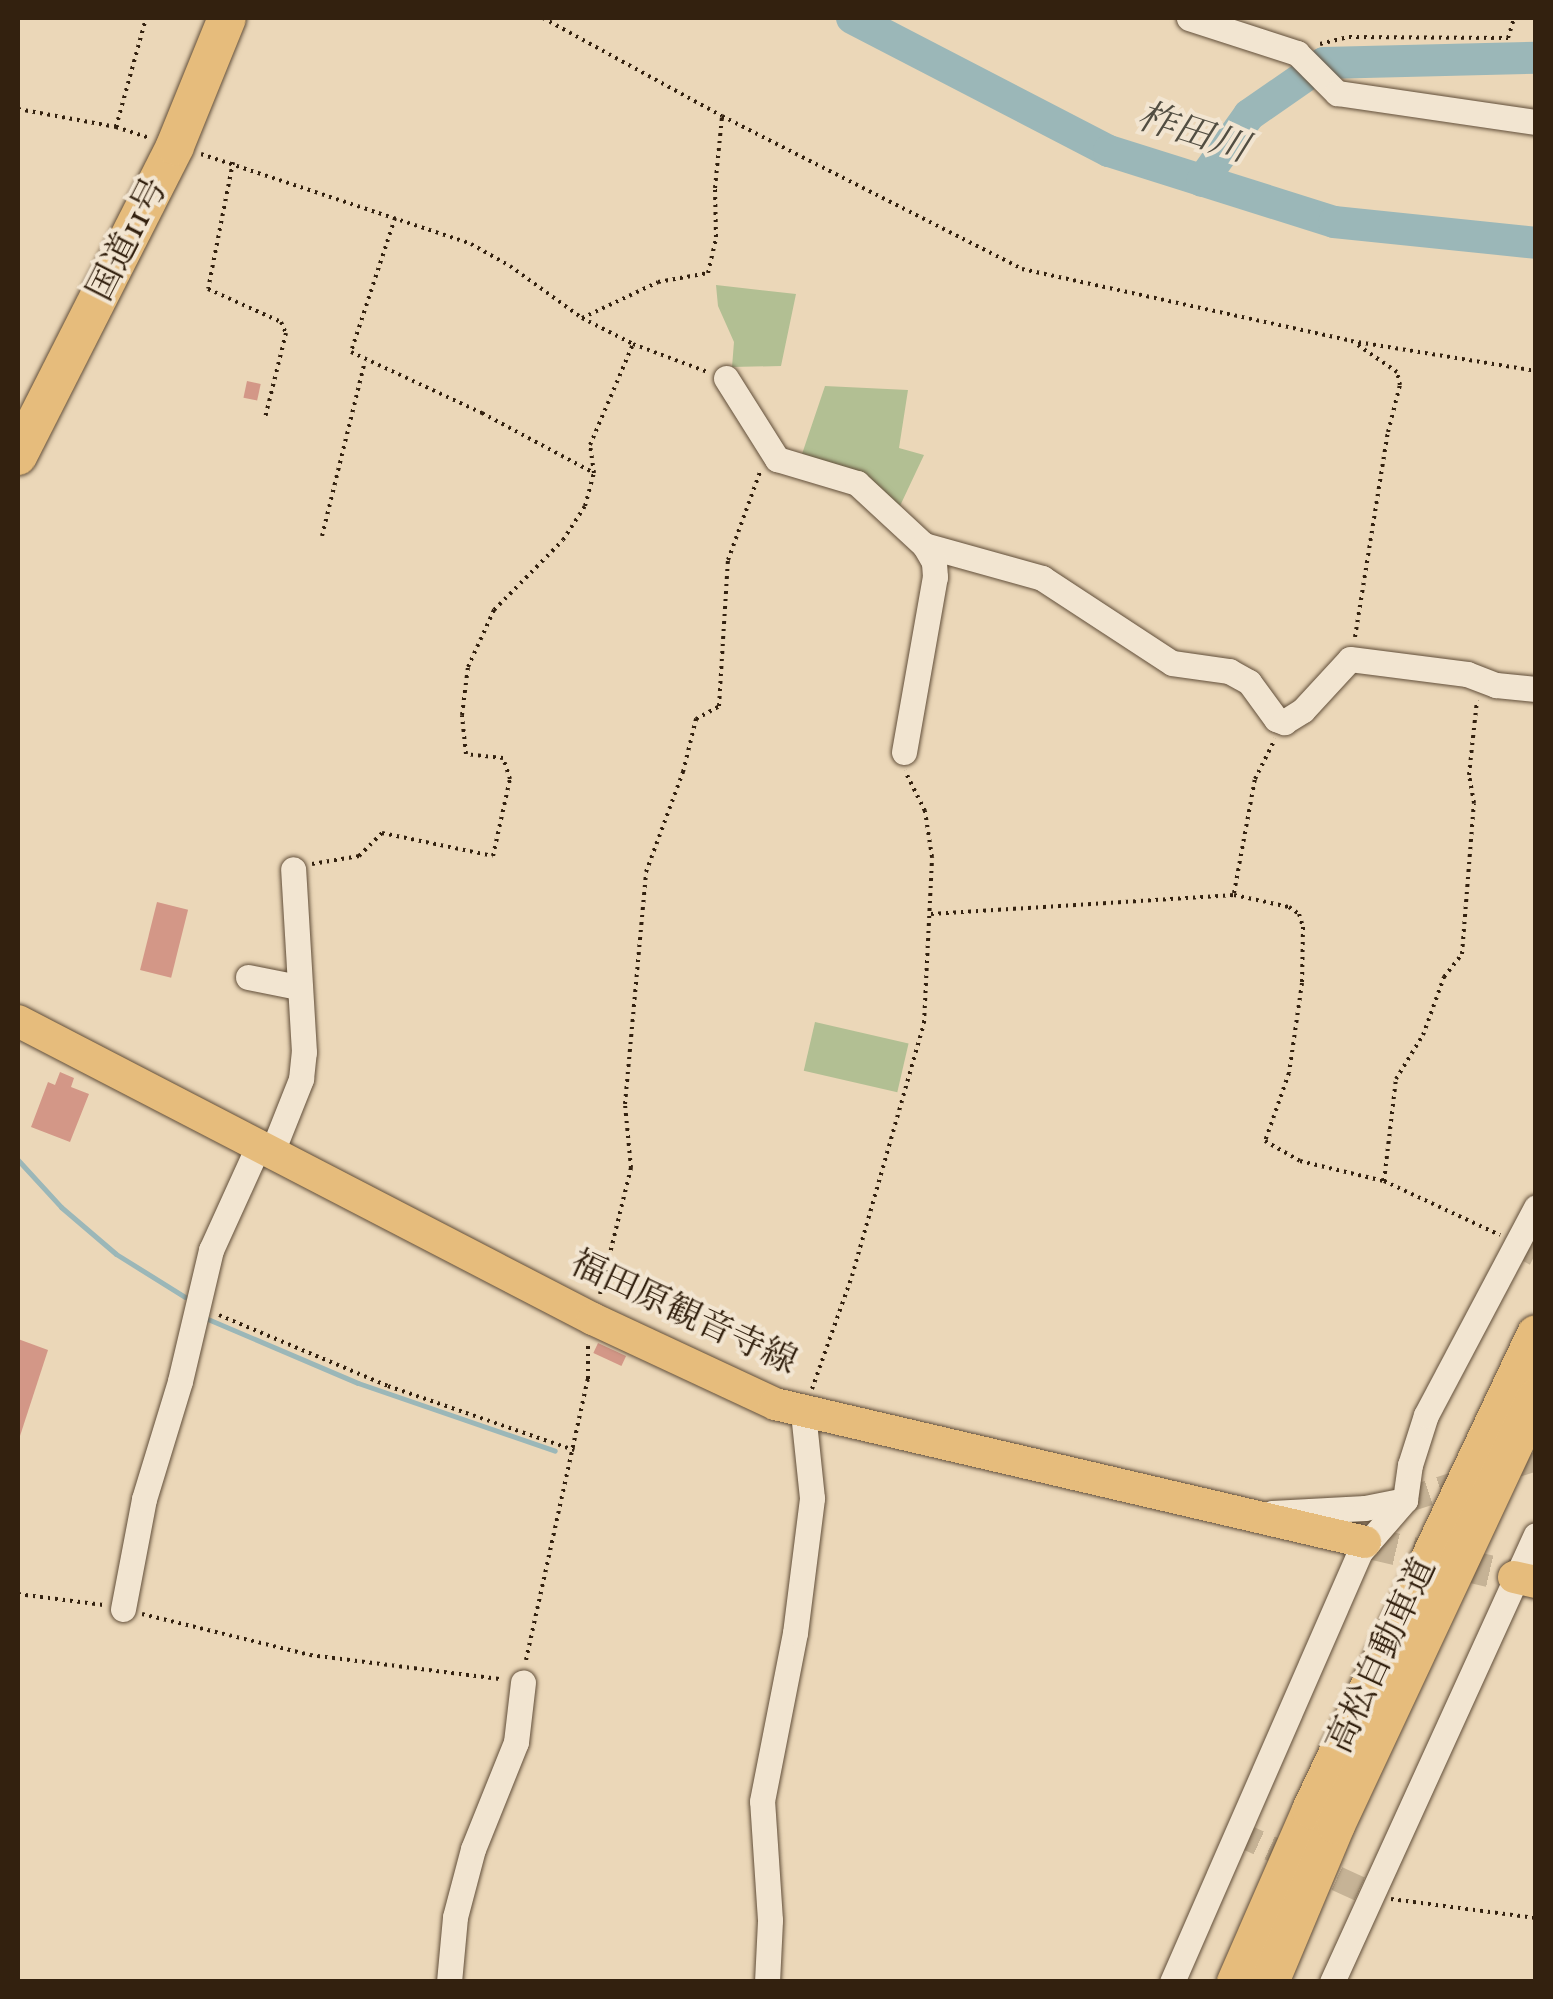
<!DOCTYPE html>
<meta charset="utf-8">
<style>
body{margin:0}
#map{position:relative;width:1553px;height:1999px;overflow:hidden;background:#ebd7b8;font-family:Vollkorn,"Noto Serif JP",serif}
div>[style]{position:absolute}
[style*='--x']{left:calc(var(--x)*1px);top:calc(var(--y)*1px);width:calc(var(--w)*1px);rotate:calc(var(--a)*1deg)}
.green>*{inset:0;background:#b2bf93;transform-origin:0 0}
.stream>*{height:5px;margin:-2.5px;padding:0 2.5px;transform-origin:2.5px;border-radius:2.5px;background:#9bb7b8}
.river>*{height:32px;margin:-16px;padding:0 16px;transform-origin:16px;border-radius:16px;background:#9bb7b8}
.building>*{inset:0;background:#d39787;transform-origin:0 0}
.minor-tunnel>*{height:25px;margin-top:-12.5px;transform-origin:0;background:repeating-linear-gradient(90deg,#c6b396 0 25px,transparent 0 37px)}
.major-tunnel>*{height:32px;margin-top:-16px;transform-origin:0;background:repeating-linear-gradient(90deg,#c6b396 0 32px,transparent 0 48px)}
.path>*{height:4px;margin-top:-2px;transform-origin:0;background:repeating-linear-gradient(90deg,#33210f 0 2.5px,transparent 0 7.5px)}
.roads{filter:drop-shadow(0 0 2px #614e39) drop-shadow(0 0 2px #614e39)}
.minor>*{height:25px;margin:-12.5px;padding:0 12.5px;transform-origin:12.5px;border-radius:12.5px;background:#f2e5d1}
.major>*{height:32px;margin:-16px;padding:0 16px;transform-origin:16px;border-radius:16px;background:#e6bc7c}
.highway>*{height:38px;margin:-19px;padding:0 19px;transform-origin:19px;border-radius:19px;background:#e6bc7c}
span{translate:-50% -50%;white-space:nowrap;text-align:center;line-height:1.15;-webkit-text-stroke:8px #f2e5d1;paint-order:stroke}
.street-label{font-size:35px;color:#33210f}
.water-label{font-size:38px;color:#524e42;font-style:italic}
.frame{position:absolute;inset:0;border:20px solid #33210f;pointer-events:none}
</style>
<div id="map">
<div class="green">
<div style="clip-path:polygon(716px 285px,796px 294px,781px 366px,732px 367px,734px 342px,718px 306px)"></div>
<div style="clip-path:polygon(825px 386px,908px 390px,899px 448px,924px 455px,899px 508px,801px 457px)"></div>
<div style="left:815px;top:1022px;width:96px;height:50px;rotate:13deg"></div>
</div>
<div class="stream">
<div style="--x:18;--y:1160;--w:64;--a:47.5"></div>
<div style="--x:61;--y:1207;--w:72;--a:40.5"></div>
<div style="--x:116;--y:1254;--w:81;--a:31.9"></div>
<div style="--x:203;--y:1317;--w:168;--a:23.1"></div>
<div style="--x:358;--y:1383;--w:208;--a:19"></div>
</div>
<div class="river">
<div style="--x:852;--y:18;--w:289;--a:27.4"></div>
<div style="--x:1109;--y:151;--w:236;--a:17.5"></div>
<div style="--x:1334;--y:222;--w:203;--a:5.9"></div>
<div style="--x:1202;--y:181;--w:81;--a:-54.5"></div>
<div style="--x:1249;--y:115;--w:91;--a:-34.7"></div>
<div style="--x:1324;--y:63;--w:212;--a:-1.4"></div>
</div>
<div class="building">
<div style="left:247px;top:381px;width:14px;height:17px;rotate:12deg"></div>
<div style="left:157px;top:902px;width:32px;height:70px;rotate:14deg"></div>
<div style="clip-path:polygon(60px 1072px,74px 1078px,71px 1087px,89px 1094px,70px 1142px,31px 1127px,48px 1082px,55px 1085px)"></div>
<div style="clip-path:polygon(18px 1339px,48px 1350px,19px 1439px,18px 1439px)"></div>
<div style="left:598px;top:1343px;width:31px;height:11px;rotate:25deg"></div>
</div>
<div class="minor-tunnel">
<div style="--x:1516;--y:1243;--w:22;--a:27"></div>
<div style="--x:1405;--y:1500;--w:138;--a:-17.8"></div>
<div style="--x:1236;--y:1832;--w:149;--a:24.5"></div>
</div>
<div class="major-tunnel">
<div style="--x:1365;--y:1542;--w:153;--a:13.2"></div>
</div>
<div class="path">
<div style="--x:543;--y:18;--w:204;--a:28.7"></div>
<div style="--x:722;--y:116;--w:337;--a:27"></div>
<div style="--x:1022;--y:269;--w:337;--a:12.3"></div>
<div style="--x:1351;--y:341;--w:187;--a:9.2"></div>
<div style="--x:1320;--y:44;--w:30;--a:-14"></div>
<div style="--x:1349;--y:37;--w:159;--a:0.4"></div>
<div style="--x:1508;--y:38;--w:21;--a:-73"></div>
<div style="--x:18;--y:109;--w:100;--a:10.4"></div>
<div style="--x:116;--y:127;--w:35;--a:18"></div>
<div style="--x:116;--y:127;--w:113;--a:-74.6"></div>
<div style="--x:201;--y:154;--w:285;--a:18.4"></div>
<div style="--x:471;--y:244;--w:45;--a:29.4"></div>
<div style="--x:510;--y:266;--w:89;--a:35.8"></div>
<div style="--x:582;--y:318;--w:57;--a:27"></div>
<div style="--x:633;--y:344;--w:80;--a:20.5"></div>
<div style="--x:233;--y:162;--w:129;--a:101.1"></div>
<div style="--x:208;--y:289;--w:80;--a:24.3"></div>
<div style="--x:281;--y:322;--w:12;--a:66"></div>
<div style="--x:286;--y:333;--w:88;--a:103.9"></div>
<div style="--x:395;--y:218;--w:141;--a:108.2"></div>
<div style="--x:351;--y:352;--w:145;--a:25"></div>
<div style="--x:482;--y:413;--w:125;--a:28.2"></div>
<div style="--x:582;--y:318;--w:84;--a:-25.3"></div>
<div style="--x:658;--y:282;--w:51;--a:-10.2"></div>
<div style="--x:708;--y:273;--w:37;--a:-77"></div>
<div style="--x:716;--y:237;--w:49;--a:-91.2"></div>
<div style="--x:715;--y:188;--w:72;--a:-84.4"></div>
<div style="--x:322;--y:536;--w:180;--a:-76.2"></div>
<div style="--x:1355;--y:637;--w:208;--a:-80.9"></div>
<div style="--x:1388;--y:432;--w:49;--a:-75.7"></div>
<div style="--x:1400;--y:385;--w:13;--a:-103"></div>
<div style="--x:1397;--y:372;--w:51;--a:-145.4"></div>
<div style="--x:312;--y:864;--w:48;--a:-9.7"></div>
<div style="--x:359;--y:856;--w:33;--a:-45"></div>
<div style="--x:382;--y:833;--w:113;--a:11.7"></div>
<div style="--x:493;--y:856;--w:79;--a:-77.6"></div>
<div style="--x:510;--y:779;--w:22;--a:-108"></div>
<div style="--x:503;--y:758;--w:37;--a:-174"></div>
<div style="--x:466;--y:754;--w:39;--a:-96"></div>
<div style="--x:462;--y:715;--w:48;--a:-82.9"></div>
<div style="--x:468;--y:667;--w:63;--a:-65.5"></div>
<div style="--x:494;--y:610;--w:98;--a:-45.4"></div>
<div style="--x:563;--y:540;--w:40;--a:-57.1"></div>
<div style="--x:585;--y:506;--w:34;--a:-75"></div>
<div style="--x:594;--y:473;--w:28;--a:-98"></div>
<div style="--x:590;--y:445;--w:110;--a:-66.9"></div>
<div style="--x:1234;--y:893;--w:116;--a:-79.6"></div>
<div style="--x:1255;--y:779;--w:45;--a:-63.4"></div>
<div style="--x:931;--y:914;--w:304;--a:-3.6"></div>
<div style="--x:1234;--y:895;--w:56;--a:12.3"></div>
<div style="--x:1289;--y:907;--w:12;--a:35"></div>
<div style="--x:1299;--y:914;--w:14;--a:73"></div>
<div style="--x:1303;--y:927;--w:56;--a:91"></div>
<div style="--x:1302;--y:983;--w:91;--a:98.2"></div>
<div style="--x:1289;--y:1073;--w:72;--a:109.4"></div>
<div style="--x:1265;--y:1141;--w:40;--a:29.7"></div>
<div style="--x:1300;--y:1161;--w:86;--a:13.4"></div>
<div style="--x:1384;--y:1181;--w:128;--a:25"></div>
<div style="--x:1384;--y:1181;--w:103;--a:-83.3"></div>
<div style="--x:1396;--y:1079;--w:52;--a:-58.5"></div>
<div style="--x:1423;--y:1035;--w:62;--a:-70.1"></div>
<div style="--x:1444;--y:977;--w:29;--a:-52"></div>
<div style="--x:1462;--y:954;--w:151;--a:-85.5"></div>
<div style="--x:1474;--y:803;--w:28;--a:-100"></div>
<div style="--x:1469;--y:775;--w:75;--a:-83.9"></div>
<div style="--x:600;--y:1294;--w:130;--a:-76.2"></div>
<div style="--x:631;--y:1168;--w:64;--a:-95.4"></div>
<div style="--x:625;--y:1104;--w:233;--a:-84.8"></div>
<div style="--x:646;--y:872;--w:107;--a:-69.7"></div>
<div style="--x:683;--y:772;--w:55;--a:-76.2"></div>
<div style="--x:696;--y:719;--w:26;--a:-29"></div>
<div style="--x:719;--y:706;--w:146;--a:-86.5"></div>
<div style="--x:728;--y:560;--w:94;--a:-70"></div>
<div style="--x:219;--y:1315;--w:183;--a:22.8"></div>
<div style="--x:388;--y:1386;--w:197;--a:19"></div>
<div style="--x:812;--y:1389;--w:120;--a:-70.5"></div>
<div style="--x:852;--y:1276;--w:263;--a:-74.1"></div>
<div style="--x:924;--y:1023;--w:166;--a:-87.2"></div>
<div style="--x:932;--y:857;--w:47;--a:-98.7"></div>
<div style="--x:925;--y:811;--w:45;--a:-116.6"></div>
<div style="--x:18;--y:1594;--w:86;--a:7.4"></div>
<div style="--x:142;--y:1614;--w:173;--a:13.7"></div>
<div style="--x:310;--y:1655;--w:193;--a:7.2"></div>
<div style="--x:526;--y:1660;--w:288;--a:-77.6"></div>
<div style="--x:588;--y:1379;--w:37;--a:-90"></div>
<div style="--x:1391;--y:1899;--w:146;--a:7.5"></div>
</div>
<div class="roads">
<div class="minor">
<div style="--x:1189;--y:18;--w:114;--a:18"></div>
<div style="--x:1297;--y:53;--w:57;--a:45"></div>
<div style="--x:1337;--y:93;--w:201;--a:8.3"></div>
<div style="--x:726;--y:378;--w:96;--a:57.8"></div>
<div style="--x:777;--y:459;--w:84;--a:16.7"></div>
<div style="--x:857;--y:483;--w:91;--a:42.8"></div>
<div style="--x:924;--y:545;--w:123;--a:15.6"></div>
<div style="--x:1042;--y:578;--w:155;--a:33.2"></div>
<div style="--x:1172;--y:663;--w:58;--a:8"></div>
<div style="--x:1229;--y:671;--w:23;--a:29"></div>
<div style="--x:1249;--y:682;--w:46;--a:53.9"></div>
<div style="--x:1276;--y:719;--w:9;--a:21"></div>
<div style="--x:1284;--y:722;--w:22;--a:-32"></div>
<div style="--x:1303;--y:710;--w:69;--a:-47.3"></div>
<div style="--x:1350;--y:659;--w:118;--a:7.3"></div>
<div style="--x:1467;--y:674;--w:31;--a:21"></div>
<div style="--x:1496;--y:685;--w:40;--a:5.7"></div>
<div style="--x:904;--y:752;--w:178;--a:-80"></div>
<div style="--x:935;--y:577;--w:15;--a:-94"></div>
<div style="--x:934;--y:562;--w:20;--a:-120"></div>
<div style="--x:248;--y:977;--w:51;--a:11.3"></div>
<div style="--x:272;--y:1152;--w:79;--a:-68.3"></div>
<div style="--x:301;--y:1079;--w:27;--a:-84"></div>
<div style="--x:304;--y:1052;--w:183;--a:-93.4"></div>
<div style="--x:1272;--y:1513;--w:93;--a:-3.1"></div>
<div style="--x:1365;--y:1508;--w:41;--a:-11.3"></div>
<div style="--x:123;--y:1609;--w:112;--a:-79.2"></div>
<div style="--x:144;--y:1499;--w:123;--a:-73"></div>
<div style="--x:180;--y:1381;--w:135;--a:-76.7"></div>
<div style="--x:211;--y:1250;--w:116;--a:-65.6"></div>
<div style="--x:449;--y:1982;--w:65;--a:-84.7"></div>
<div style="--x:455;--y:1917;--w:70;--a:-75.2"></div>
<div style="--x:473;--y:1849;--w:115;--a:-68.1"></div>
<div style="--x:516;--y:1742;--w:60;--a:-83.3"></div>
<div style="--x:767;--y:1982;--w:62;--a:-87.2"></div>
<div style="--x:770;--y:1920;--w:119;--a:-93.8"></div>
<div style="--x:762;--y:1801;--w:171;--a:-78.9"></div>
<div style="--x:795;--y:1633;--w:136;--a:-82.8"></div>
<div style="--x:812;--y:1498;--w:86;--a:-96"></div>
<div style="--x:1172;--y:1982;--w:468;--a:-66.4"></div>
<div style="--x:1359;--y:1553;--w:70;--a:-49"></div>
<div style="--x:1405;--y:1500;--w:35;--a:-82"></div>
<div style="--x:1410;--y:1465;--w:52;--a:-72.3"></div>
<div style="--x:1426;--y:1415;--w:235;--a:-62.1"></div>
<div style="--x:1332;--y:1982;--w:491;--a:-65.5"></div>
</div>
<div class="major">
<div style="--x:18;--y:1021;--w:648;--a:27.4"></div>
<div style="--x:593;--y:1319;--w:201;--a:25"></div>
<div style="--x:775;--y:1404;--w:606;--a:13.16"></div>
<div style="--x:1514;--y:1577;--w:23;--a:13"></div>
</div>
<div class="highway">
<div style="--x:18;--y:456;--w:347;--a:-63.1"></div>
<div style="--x:175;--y:146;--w:138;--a:-67.9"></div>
<div style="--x:1236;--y:1982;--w:188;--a:-66.4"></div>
<div style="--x:1311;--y:1810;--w:526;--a:-64.7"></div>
<div style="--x:1270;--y:1982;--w:170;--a:-67.2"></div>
<div style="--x:1336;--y:1825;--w:472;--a:-64.9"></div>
</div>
</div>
<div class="street-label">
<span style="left:129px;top:240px;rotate:-63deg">国道11号</span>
<span style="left:683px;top:1314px;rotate:25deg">福田原観音寺線</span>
<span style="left:1383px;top:1656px;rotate:-65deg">高松自動車道</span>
</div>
<div class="water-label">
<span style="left:1192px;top:135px;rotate:18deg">柞田川</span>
</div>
<div class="frame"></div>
</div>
